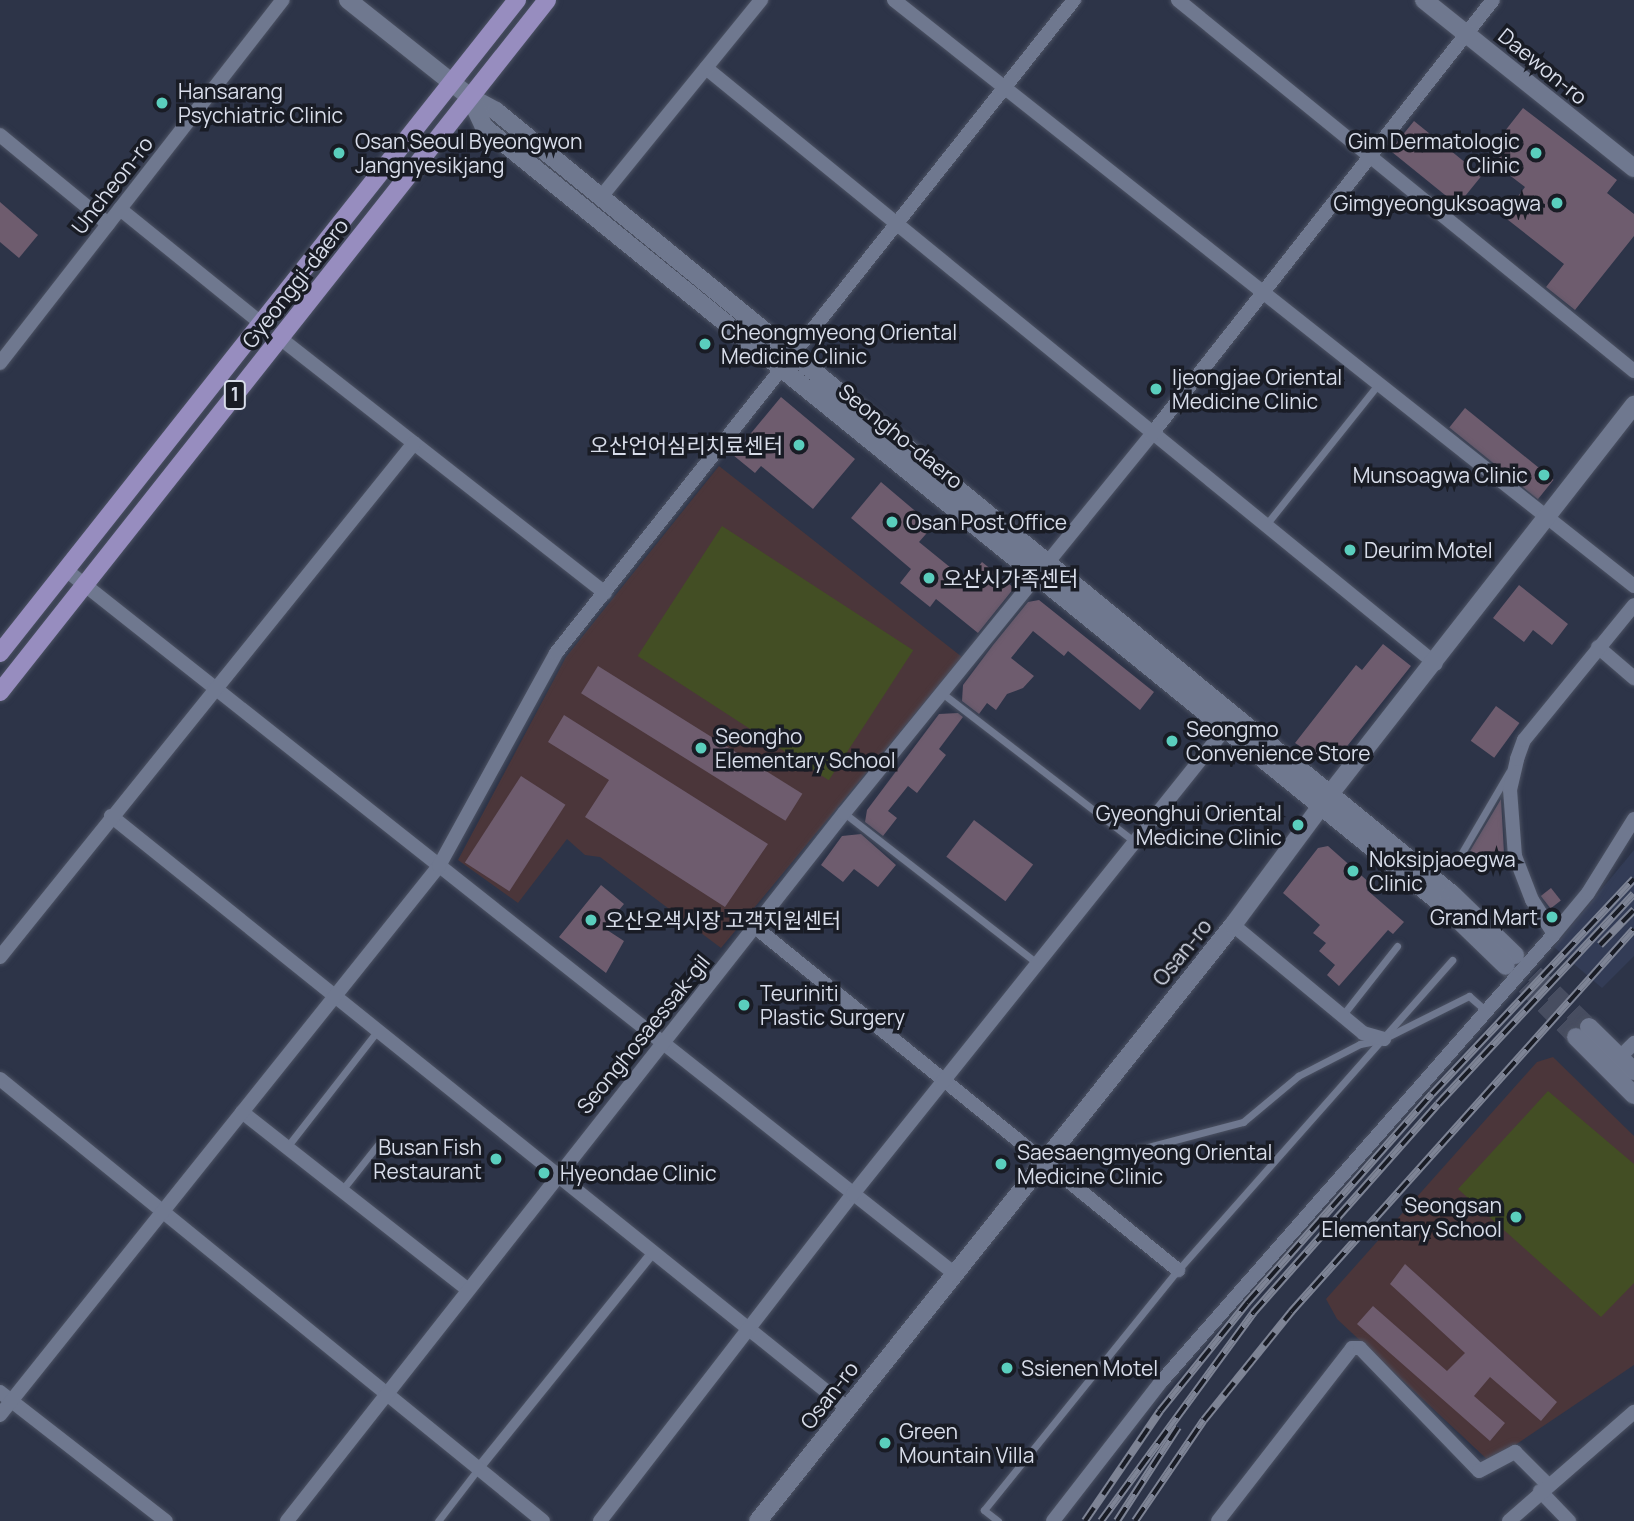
<!DOCTYPE html>
<meta charset="utf-8">
<style>
body{margin:0}
#map{position:relative;width:1634px;height:1521px;overflow:hidden;background:#2d3448;font-family:Manrope,"Noto Sans KR",sans-serif}
div>[style]{position:absolute}
[style*='--x']{left:calc(var(--x)*1px);top:calc(var(--y)*1px);width:calc(var(--w)*1px);rotate:calc(var(--a)*1deg)}
.built>*{inset:0;background:#333c56}
.education>*{inset:0;background:#4b363a}
.green>*{inset:0;background:#434e24;transform-origin:0 0}
.building>*{inset:0;background:#6e5c6e;transform-origin:0 0}
.secondary-tunnel>*{height:18px;margin-top:-9px;transform-origin:0;background:repeating-linear-gradient(90deg,#474d60 0 18px,transparent 0 27px)}
.roads{filter:drop-shadow(0 0 2px #4c5263) drop-shadow(0 0 2px #4c5263)}
.service>*{height:7px;margin:-3.5px;padding:0 3.5px;transform-origin:3.5px;border-radius:3.5px;background:#6f788f}
.pedestrian>*{height:10px;margin:-5px;padding:0 5px;transform-origin:5px;border-radius:5px;background:#6f788f}
.minor>*{height:14px;margin:-7px;padding:0 7px;transform-origin:7px;border-radius:7px;background:#6f788f}
.tertiary>*{height:18px;margin:-9px;padding:0 9px;transform-origin:9px;border-radius:9px;background:#6f788f}
.secondary>*{height:18px;margin:-9px;padding:0 9px;transform-origin:9px;border-radius:9px;background:#6f788f}
.primary>*{height:18px;margin:-9px;padding:0 9px;transform-origin:9px;border-radius:9px;background:#978dbf}
.rail>*{height:8px;margin-top:-4px;transform-origin:0;background:repeating-linear-gradient(90deg,#191c25 0 16px,#7e8495 0 32px);box-sizing:border-box;border-block:2px solid #7e8495}
.dots>*{width:19px;height:19px;translate:-50% -50%;box-sizing:border-box;border:4px solid #191c25;border-radius:50%}
span{translate:-50% -50%;white-space:nowrap;text-align:center;line-height:1.15;-webkit-text-stroke:7px #191c25;paint-order:stroke}
.shield-label span{padding:2px 5px;background:#191c25;border:2px solid;border-radius:5px;-webkit-text-stroke-width:0}
.shield-label{font-size:19px;color:#d8ddea;font-weight:700}
.street-label{font-size:21px;color:#d8ddea}
.poi-label{font-size:21px;color:#d8ddea}
.left{translate:0 -50%;text-align:left}
.right{translate:-100% -50%;text-align:right}
</style>
<div id="map">
<div class="built">
<div style="clip-path:polygon(1634px 850px,1634px 956px,1602px 988px,1554px 947px)"></div>
</div>
<div class="education">
<div style="clip-path:polygon(719px 466px,962px 657px,721px 948px,600px 857px,585px 855px,567px 839px,518px 903px,458px 860px,566px 657px)"></div>
<div style="clip-path:polygon(1553px 1057px,1634px 1136px,1634px 1365px,1490px 1462px,1337px 1319px,1326px 1299px,1537px 1062px)"></div>
</div>
<div class="green">
<div style="left:722px;top:526px;width:228px;height:155px;rotate:33deg"></div>
<div style="clip-path:polygon(1548px 1091px,1634px 1164px,1634px 1283px,1601px 1317px,1458px 1189px)"></div>
</div>
<div class="building">
<div style="clip-path:polygon(1523px 108px,1617px 180px,1607px 193px,1634px 214px,1634px 236px,1575px 310px,1546px 287px,1564px 264px,1503px 216px,1525px 187px,1508px 174px,1512px 168px,1490px 150px)"></div>
<div style="left:1414px;top:121px;width:87px;height:38px;rotate:39deg"></div>
<div style="clip-path:polygon(0 202px,38px 235px,19px 258px,0 242px)"></div>
<div style="clip-path:polygon(781px 397px,855px 459px,813px 509px,761px 466px,755px 473px,733px 455px)"></div>
<div style="left:1465px;top:408px;width:114px;height:25px;rotate:39deg"></div>
<div style="clip-path:polygon(881px 482px,933px 526px,919px 542px,967px 581px,982px 562px,1014px 588px,978px 633px,936px 599px,930px 607px,900px 583px,911px 569px,851px 518px)"></div>
<div style="clip-path:polygon(1519px 585px,1568px 624px,1552px 645px,1533px 630px,1524px 642px,1493px 618px)"></div>
<div style="clip-path:polygon(1039px 600px,1154px 692px,1140px 710px,1068px 651px,1064px 656px,1033px 631px,1011px 658px,1034px 676px,1023px 688px,1007px 694px,996px 710px,987px 703px,979px 714px,962px 701px,963px 685px,993px 645px,1028px 602px)"></div>
<div style="clip-path:polygon(1383px 644px,1411px 666px,1340px 755px,1317px 757px,1295px 743px,1356px 665px,1362px 670px)"></div>
<div style="left:598px;top:666px;width:241px;height:32px;rotate:32deg"></div>
<div style="left:1496px;top:706px;width:29px;height:43px;rotate:36deg"></div>
<div style="clip-path:polygon(958px 713px,963px 717px,939px 749px,946px 755px,917px 793px,908px 786px,888px 811px,897px 818px,883px 836px,865px 822px,867px 810px,939px 714px)"></div>
<div style="clip-path:polygon(564px 715px,768px 844px,725px 907px,585px 817px,609px 780px,548px 742px)"></div>
<div style="left:521px;top:776px;width:53px;height:103px;rotate:33deg"></div>
<div style="clip-path:polygon(1501px 799px,1504px 853px,1496px 850px,1493px 859px,1470px 851px)"></div>
<div style="left:974px;top:820px;width:74px;height:46px;rotate:37deg"></div>
<div style="clip-path:polygon(861px 834px,896px 865px,878px 887px,854px 869px,843px 882px,821px 865px,842px 836px)"></div>
<div style="clip-path:polygon(1328px 846px,1371px 884px,1367px 890px,1404px 922px,1393px 934px,1388px 930px,1339px 986px,1327px 975px,1335px 965px,1319px 951px,1326px 943px,1313px 933px,1320px 925px,1283px 893px,1318px 848px)"></div>
<div style="clip-path:polygon(601px 885px,624px 904px,604px 928px,624px 941px,606px 973px,559px 937px)"></div>
<div style="left:1551px;top:888px;width:16px;height:13px;rotate:52deg"></div>
<div style="clip-path:polygon(1405px 1264px,1557px 1402px,1541px 1421px,1490px 1377px,1474px 1396px,1505px 1423px,1490px 1441px,1357px 1324px,1373px 1306px,1447px 1371px,1465px 1353px,1390px 1284px)"></div>
</div>
<div class="secondary-tunnel">
<div style="--x:1515;--y:955;--w:103;--a:44.2"></div>
<div style="--x:1506;--y:966;--w:100;--a:45.4"></div>
</div>
<div class="roads">
<div class="service">
<div style="--x:1265;--y:526;--w:183;--a:-51.4"></div>
<div style="--x:942;--y:693;--w:244;--a:37.7"></div>
<div style="--x:844;--y:813;--w:244;--a:37.9"></div>
<div style="--x:1457;--y:861;--w:103;--a:-59.7"></div>
<div style="--x:1342;--y:1016;--w:89;--a:-51.8"></div>
<div style="--x:1387;--y:1037;--w:92;--a:-26.6"></div>
<div style="--x:1469;--y:996;--w:23;--a:41"></div>
<div style="--x:287;--y:1147;--w:150;--a:-52.1"></div>
<div style="--x:1133;--y:1151;--w:114;--a:-14.8"></div>
<div style="--x:1243;--y:1122;--w:72;--a:-39.9"></div>
<div style="--x:1298;--y:1076;--w:70;--a:-27.3"></div>
<div style="--x:1360;--y:1044;--w:16;--a:-11"></div>
<div style="--x:342;--y:1190;--w:61;--a:-51.6"></div>
<div style="--x:438;--y:1521;--w:66;--a:-52.4"></div>
<div style="--x:998;--y:1521;--w:18;--a:-142"></div>
<div style="--x:984;--y:1510;--w:309;--a:-51.1"></div>
<div style="--x:1178;--y:1270;--w:414;--a:-48.5"></div>
</div>
<div class="pedestrian">
<div style="--x:478;--y:1469;--w:277;--a:-51.1"></div>
</div>
<div class="minor">
<div style="--x:894;--y:0;--w:944;--a:38.38"></div>
<div style="--x:1178;--y:0;--w:588;--a:39.13"></div>
<div style="--x:706;--y:68;--w:942;--a:39.23"></div>
<div style="--x:0;--y:135;--w:140;--a:39.5"></div>
<div style="--x:601;--y:197;--w:254;--a:-50.9"></div>
<div style="--x:120;--y:209;--w:181;--a:39"></div>
<div style="--x:280;--y:338;--w:413;--a:38.1"></div>
<div style="--x:0;--y:363;--w:460;--a:-52.1"></div>
<div style="--x:66;--y:570;--w:1134;--a:38.38"></div>
<div style="--x:1598;--y:647;--w:48;--a:40.7"></div>
<div style="--x:111;--y:816;--w:945;--a:38.81"></div>
<div style="--x:1233;--y:925;--w:169;--a:39.7"></div>
<div style="--x:1363;--y:1033;--w:22;--a:16"></div>
<div style="--x:755;--y:927;--w:545;--a:39.04"></div>
<div style="--x:1554;--y:934;--w:53;--a:-50.3"></div>
<div style="--x:1588;--y:893;--w:87;--a:-58.1"></div>
<div style="--x:0;--y:957;--w:660;--a:-51.15"></div>
<div style="--x:1620;--y:1057;--w:20;--a:-45"></div>
<div style="--x:0;--y:1079;--w:700;--a:39.15"></div>
<div style="--x:242;--y:1112;--w:286;--a:38.2"></div>
<div style="--x:0;--y:1392;--w:210;--a:37.9"></div>
<div style="--x:0;--y:1415;--w:703;--a:-51.35"></div>
<div style="--x:439;--y:866;--w:243;--a:-61.2"></div>
<div style="--x:556;--y:653;--w:834;--a:-51.58"></div>
<div style="--x:1540;--y:1491;--w:42;--a:46"></div>
<div style="--x:287;--y:1521;--w:901;--a:-51.81"></div>
<div style="--x:844;--y:813;--w:487;--a:-50.9"></div>
<div style="--x:1151;--y:435;--w:553;--a:-51.83"></div>
<div style="--x:600;--y:1521;--w:413;--a:-52.3"></div>
<div style="--x:853;--y:1194;--w:595;--a:-51.34"></div>
<div style="--x:1053;--y:1521;--w:175;--a:-52.2"></div>
<div style="--x:1160;--y:1383;--w:597;--a:-48.73"></div>
<div style="--x:1554;--y:934;--w:40;--a:-122.9"></div>
<div style="--x:1532;--y:900;--w:47;--a:-111.1"></div>
<div style="--x:1515;--y:856;--w:66;--a:-94.3"></div>
<div style="--x:1510;--y:790;--w:32;--a:-77"></div>
<div style="--x:1517;--y:759;--w:20;--a:-70"></div>
<div style="--x:1524;--y:740;--w:174;--a:-50.8"></div>
<div style="--x:1218;--y:1521;--w:219;--a:-52.2"></div>
<div style="--x:1352;--y:1348;--w:8;--a:0"></div>
<div style="--x:1360;--y:1348;--w:171;--a:45.9"></div>
<div style="--x:1479;--y:1471;--w:41;--a:-27.8"></div>
<div style="--x:1515;--y:1452;--w:45;--a:45"></div>
<div style="--x:1509;--y:1521;--w:166;--a:-41.1"></div>
</div>
<div class="tertiary">
<div style="--x:1424;--y:0;--w:269;--a:38.7"></div>
<div style="--x:1330;--y:794;--w:494;--a:-52"></div>
<div style="--x:758;--y:1521;--w:762;--a:-51.45"></div>
<div style="--x:1233;--y:925;--w:148;--a:-53.5"></div>
</div>
<div class="secondary">
<div style="--x:348;--y:0;--w:156;--a:38.5"></div>
<div style="--x:470;--y:97;--w:30;--a:28"></div>
<div style="--x:496;--y:111;--w:1236;--a:39.32"></div>
<div style="--x:1452;--y:894;--w:88;--a:44.1"></div>
<div style="--x:470;--y:97;--w:33;--a:65"></div>
<div style="--x:484;--y:127;--w:1236;--a:39.06"></div>
<div style="--x:1444;--y:906;--w:86;--a:44.1"></div>
<div style="--x:1589;--y:1027;--w:63;--a:44.4"></div>
<div style="--x:1576;--y:1037;--w:82;--a:45"></div>
</div>
<div class="primary">
<div style="--x:0;--y:653;--w:833;--a:-51.63"></div>
<div style="--x:0;--y:692;--w:882;--a:-51.67"></div>
</div>
</div>
<div class="rail">
<div style="--x:1600;--y:945;--w:49;--a:-45.8"></div>
<div style="--x:1085;--y:1521;--w:133;--a:-55.7"></div>
<div style="--x:1160;--y:1411;--w:139;--a:-51.1"></div>
<div style="--x:1247;--y:1303;--w:279;--a:-48.5"></div>
<div style="--x:1432;--y:1094;--w:295;--a:-46.8"></div>
<div style="--x:1101;--y:1521;--w:258;--a:-53.8"></div>
<div style="--x:1253;--y:1313;--w:279;--a:-48.5"></div>
<div style="--x:1438;--y:1104;--w:287;--a:-47"></div>
<div style="--x:1117;--y:1521;--w:112;--a:-57"></div>
<div style="--x:1135;--y:1521;--w:122;--a:-55.7"></div>
<div style="--x:1204;--y:1420;--w:139;--a:-51.1"></div>
<div style="--x:1291;--y:1312;--w:514;--a:-48.15"></div>
</div>
<div class="dots">
<div style="left:162px;top:103px;background:#5acebd"></div>
<div style="left:339px;top:153px;background:#5acebd"></div>
<div style="left:1536px;top:153px;background:#5acebd"></div>
<div style="left:1557px;top:203px;background:#5acebd"></div>
<div style="left:705px;top:344px;background:#5acebd"></div>
<div style="left:1156px;top:389px;background:#5acebd"></div>
<div style="left:799px;top:445px;background:#5acebd"></div>
<div style="left:1544px;top:475px;background:#5acebd"></div>
<div style="left:892px;top:522px;background:#5acebd"></div>
<div style="left:1350px;top:550px;background:#5acebd"></div>
<div style="left:929px;top:578px;background:#5acebd"></div>
<div style="left:1172px;top:741px;background:#5acebd"></div>
<div style="left:701px;top:748px;background:#5acebd"></div>
<div style="left:1298px;top:825px;background:#5acebd"></div>
<div style="left:1353px;top:871px;background:#5acebd"></div>
<div style="left:1552px;top:917px;background:#5acebd"></div>
<div style="left:591px;top:920px;background:#5acebd"></div>
<div style="left:744px;top:1005px;background:#5acebd"></div>
<div style="left:496px;top:1159px;background:#5acebd"></div>
<div style="left:1001px;top:1164px;background:#5acebd"></div>
<div style="left:544px;top:1173px;background:#5acebd"></div>
<div style="left:1516px;top:1217px;background:#5acebd"></div>
<div style="left:1007px;top:1368px;background:#5acebd"></div>
<div style="left:885px;top:1443px;background:#5acebd"></div>
</div>
<div class="shield-label">
<span style="left:235px;top:395px">1</span>
</div>
<div class="street-label">
<span style="left:1543px;top:66px;rotate:39deg">Daewon-ro</span>
<span style="left:112px;top:185px;rotate:-52deg">Uncheon-ro</span>
<span style="left:295px;top:283px;rotate:-52deg">Gyeonggi-daero</span>
<span style="left:901px;top:436px;rotate:39deg">Seongho-daero</span>
<span style="left:1182px;top:952px;rotate:-51deg">Osan-ro</span>
<span style="left:643px;top:1034px;rotate:-51deg">Seonghosaessak-gil</span>
<span style="left:829px;top:1395px;rotate:-52deg">Osan-ro</span>
</div>
<div class="poi-label">
<span class="left" style="left:178px;top:103px">Hansarang<br>Psychiatric Clinic</span>
<span class="left" style="left:355px;top:153px">Osan Seoul Byeongwon<br>Jangnyesikjang</span>
<span class="right" style="left:1520px;top:153px">Gim Dermatologic<br>Clinic</span>
<span class="right" style="left:1541px;top:203px">Gimgyeonguksoagwa</span>
<span class="left" style="left:721px;top:344px">Cheongmyeong Oriental<br>Medicine Clinic</span>
<span class="left" style="left:1172px;top:389px">Ijeongjae Oriental<br>Medicine Clinic</span>
<span class="right" style="left:783px;top:445px">오산언어심리치료센터</span>
<span class="right" style="left:1528px;top:475px">Munsoagwa Clinic</span>
<span class="left" style="left:906px;top:522px">Osan Post Office</span>
<span class="left" style="left:1364px;top:550px">Deurim Motel</span>
<span class="left" style="left:943px;top:578px">오산시가족센터</span>
<span class="left" style="left:1186px;top:741px">Seongmo<br>Convenience Store</span>
<span class="left" style="left:715px;top:748px">Seongho<br>Elementary School</span>
<span class="right" style="left:1282px;top:825px">Gyeonghui Oriental<br>Medicine Clinic</span>
<span class="left" style="left:1369px;top:871px">Noksipjaoegwa<br>Clinic</span>
<span class="right" style="left:1538px;top:917px">Grand Mart</span>
<span class="left" style="left:605px;top:920px">오산오색시장 고객지원센터</span>
<span class="left" style="left:760px;top:1005px">Teuriniti<br>Plastic Surgery</span>
<span class="right" style="left:482px;top:1159px">Busan Fish<br>Restaurant</span>
<span class="left" style="left:1017px;top:1164px">Saesaengmyeong Oriental<br>Medicine Clinic</span>
<span class="left" style="left:560px;top:1173px">Hyeondae Clinic</span>
<span class="right" style="left:1502px;top:1217px">Seongsan<br>Elementary School</span>
<span class="left" style="left:1021px;top:1368px">Ssienen Motel</span>
<span class="left" style="left:899px;top:1443px">Green<br>Mountain Villa</span>
</div>
</div>
